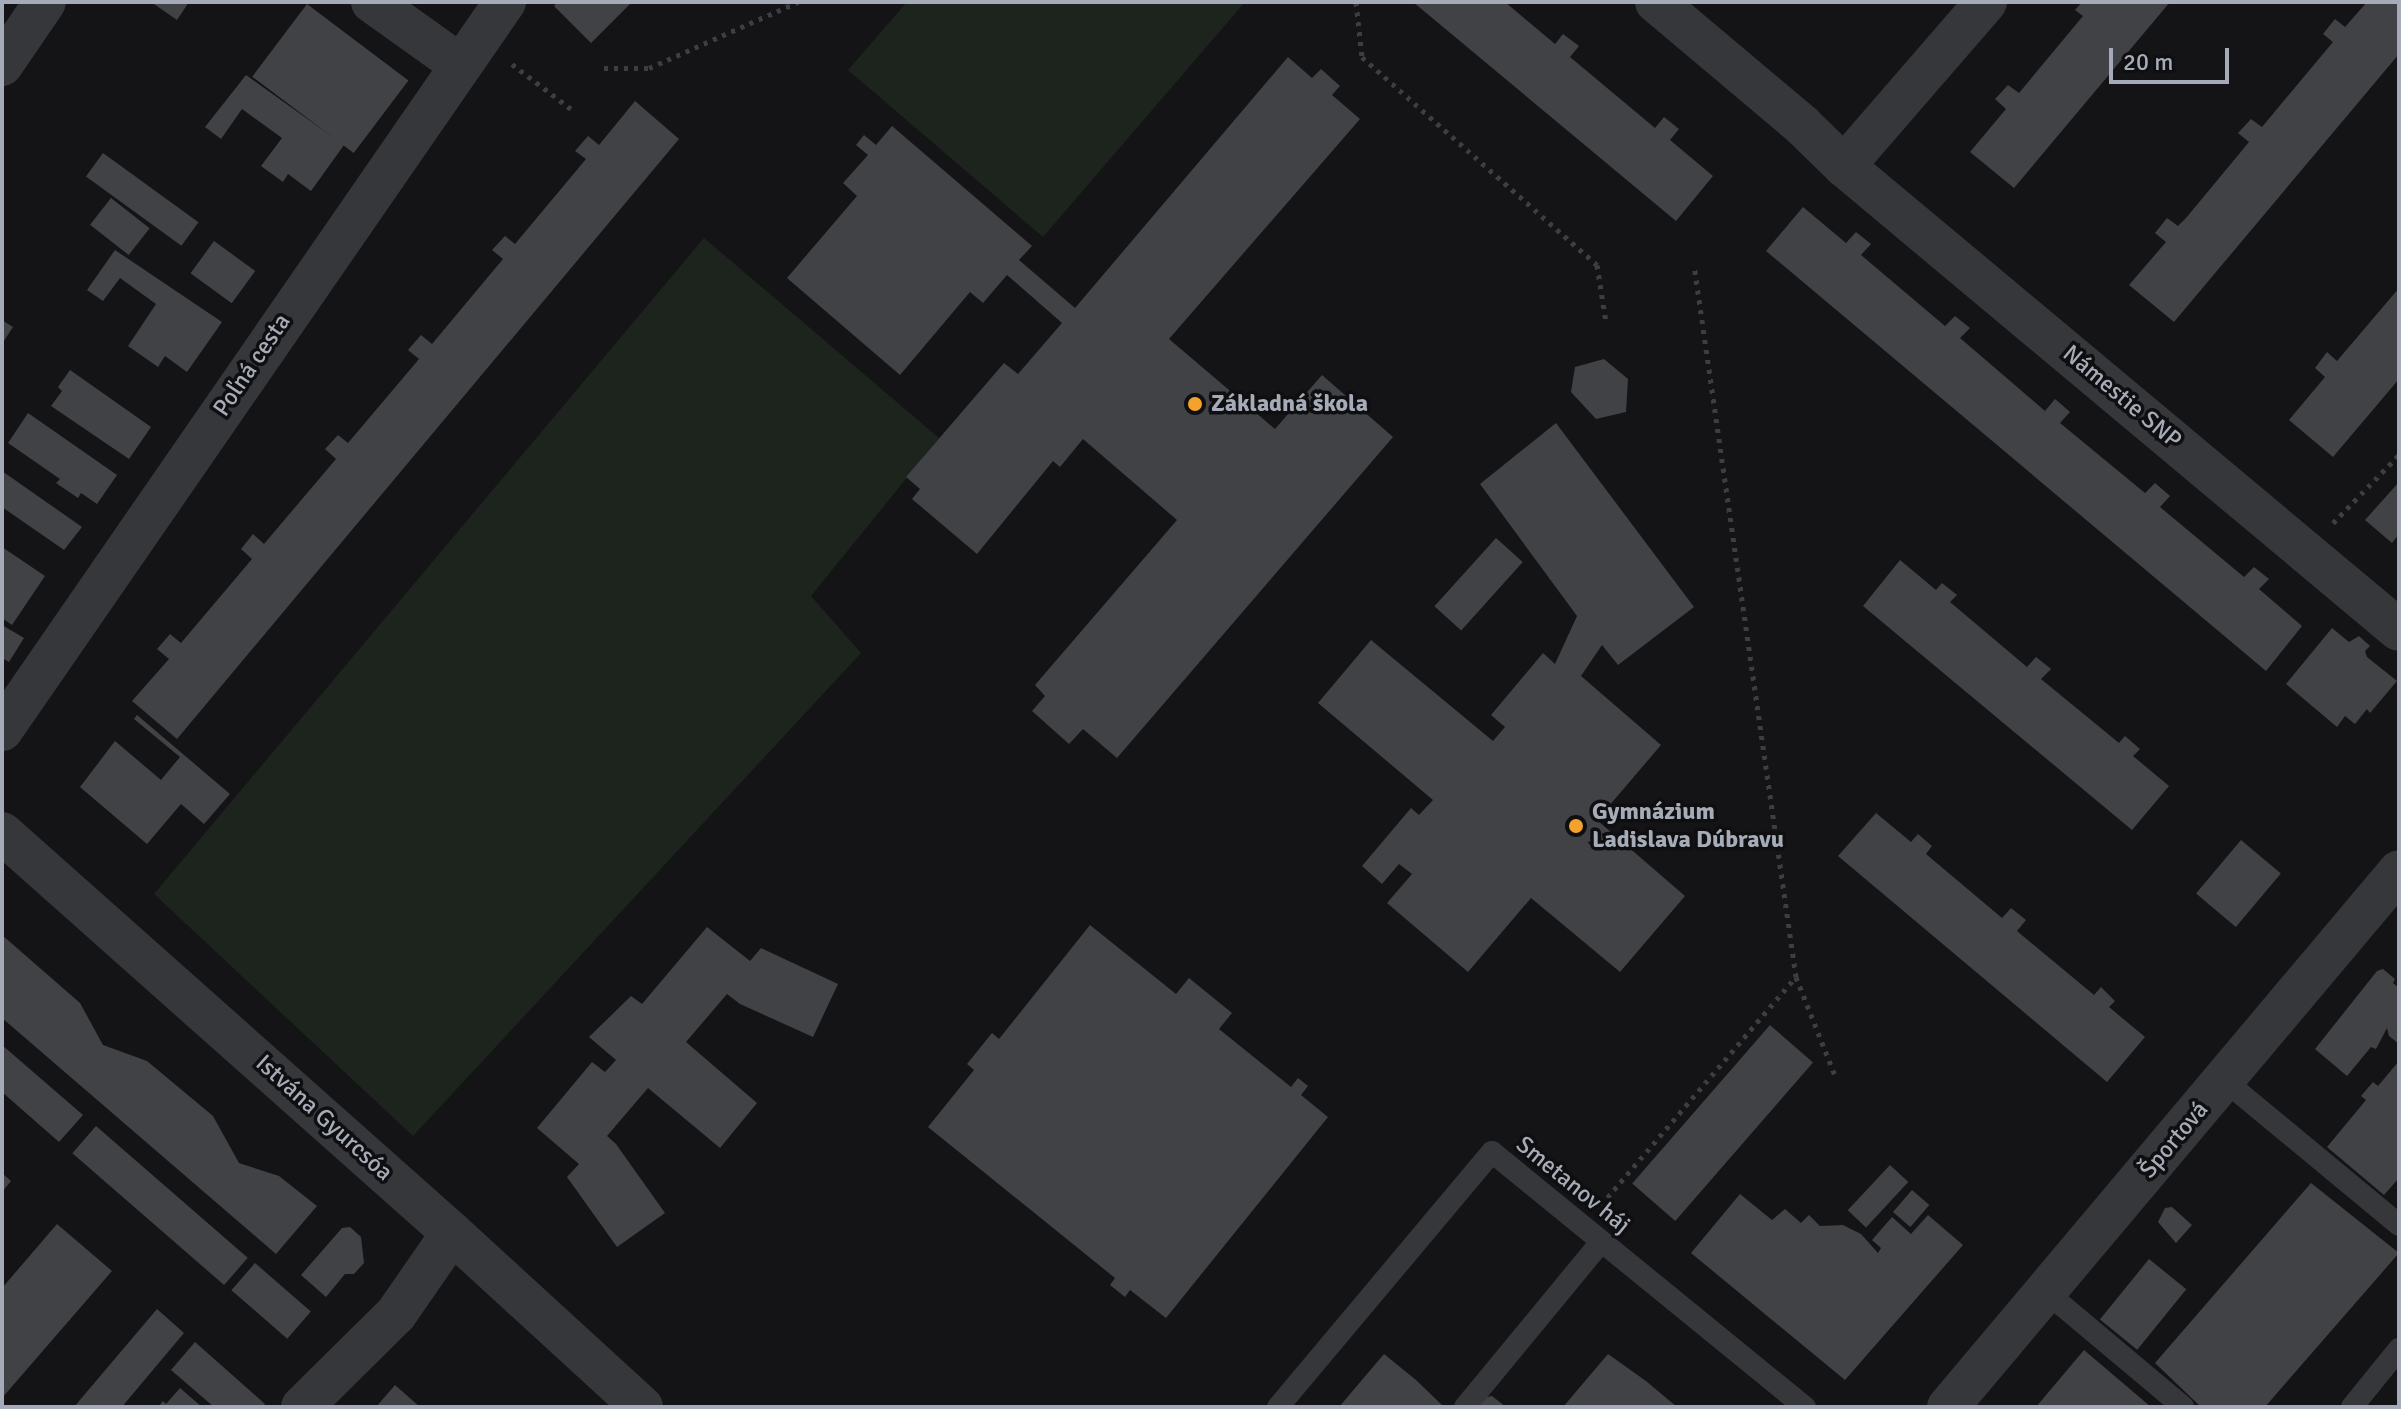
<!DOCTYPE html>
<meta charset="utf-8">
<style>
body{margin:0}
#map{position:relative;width:2401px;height:1409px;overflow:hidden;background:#141416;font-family:Signika,sans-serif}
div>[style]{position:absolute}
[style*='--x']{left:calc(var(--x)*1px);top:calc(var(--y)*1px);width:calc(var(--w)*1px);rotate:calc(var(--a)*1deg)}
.green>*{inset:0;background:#1c241d}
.building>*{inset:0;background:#404246;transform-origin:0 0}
.path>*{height:5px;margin-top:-2.5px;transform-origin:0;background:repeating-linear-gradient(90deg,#3b3e42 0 4px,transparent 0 10px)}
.service>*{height:22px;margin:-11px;padding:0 11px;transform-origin:11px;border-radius:11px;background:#35373b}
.minor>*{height:42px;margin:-21px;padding:0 21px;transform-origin:21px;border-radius:21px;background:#35373b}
.dots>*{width:22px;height:22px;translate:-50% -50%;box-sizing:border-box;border:4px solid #0f0f11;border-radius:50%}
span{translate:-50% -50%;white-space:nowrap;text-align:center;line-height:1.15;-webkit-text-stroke:7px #0f0f11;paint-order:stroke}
.street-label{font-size:24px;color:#a6acb7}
.poi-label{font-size:24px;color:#a6acb7;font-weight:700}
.left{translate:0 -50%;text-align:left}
.frame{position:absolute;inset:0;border:4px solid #a6acb7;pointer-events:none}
.scale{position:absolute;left:2109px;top:48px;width:120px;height:36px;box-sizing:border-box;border:4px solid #a6acb7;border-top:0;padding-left:10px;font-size:24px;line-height:28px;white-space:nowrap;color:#a6acb7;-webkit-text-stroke:6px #0f0f11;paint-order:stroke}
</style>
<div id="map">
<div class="green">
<div style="clip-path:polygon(907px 2px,1245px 2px,1043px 237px,848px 70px)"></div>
<div style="clip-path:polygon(704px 238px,939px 438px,811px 596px,861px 653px,413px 1136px,154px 894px)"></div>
</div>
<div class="building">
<div style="clip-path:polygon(151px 2px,189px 2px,177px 20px)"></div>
<div style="clip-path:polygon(557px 2px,632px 2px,591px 43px,554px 6px)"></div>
<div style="clip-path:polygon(1413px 2px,1505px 2px,1555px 44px,1563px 34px,1579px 46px,1570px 57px,1655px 128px,1664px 117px,1679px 129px,1670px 140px,1713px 176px,1676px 221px)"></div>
<div style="clip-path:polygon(2082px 2px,2170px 2px,2014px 188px,1970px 152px,2006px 109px,1995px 99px,2008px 85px,2019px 93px,2083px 16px,2075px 10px)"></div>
<div style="clip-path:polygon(2367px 2px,2399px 2px,2399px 54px,2174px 322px,2129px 285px,2166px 242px,2155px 233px,2167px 218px,2178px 226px,2186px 218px,2249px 142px,2238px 133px,2251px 119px,2262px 127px,2333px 42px,2323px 34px,2335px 19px,2345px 27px)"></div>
<div style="left:307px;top:4px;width:127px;height:91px;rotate:37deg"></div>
<div style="clip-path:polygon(1288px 57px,1312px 78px,1321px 69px,1340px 86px,1332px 95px,1360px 119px,1169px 339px,1275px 429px,1322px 375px,1393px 437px,1117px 758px,1083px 729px,1069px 744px,1032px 711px,1045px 696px,1035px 685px,1177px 520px,1083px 439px,1060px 467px,1053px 461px,977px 554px,912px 499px,920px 489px,906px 477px,1004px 363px,1018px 374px,1062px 323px,1007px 275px,983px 303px,970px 292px,900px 375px,787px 278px,857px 196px,843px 183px,868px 155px,856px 145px,864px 135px,876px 145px,892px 126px,1032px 246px,1019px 260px,1075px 308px)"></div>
<div style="clip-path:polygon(246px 75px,344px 145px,311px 191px,288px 174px,283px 182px,261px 166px,282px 138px,242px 109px,221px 139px,205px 127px)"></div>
<div style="clip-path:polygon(635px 101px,679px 139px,177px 739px,132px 701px,169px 659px,157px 649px,170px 634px,181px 643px,252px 559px,241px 549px,253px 534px,264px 544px,336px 459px,325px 449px,338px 435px,348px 443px,419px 359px,408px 350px,421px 335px,432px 344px,503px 259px,492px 250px,505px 236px,515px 244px,586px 159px,575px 151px,588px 136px,599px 145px)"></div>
<div style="left:103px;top:153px;width:118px;height:29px;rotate:36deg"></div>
<div style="left:111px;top:198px;width:49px;height:34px;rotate:38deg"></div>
<div style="clip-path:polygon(1803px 207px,1846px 243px,1856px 232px,1871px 244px,1861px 255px,1945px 326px,1955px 316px,1970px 328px,1960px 338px,2045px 411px,2055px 399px,2070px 412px,2060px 423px,2145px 493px,2155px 483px,2170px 496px,2160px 507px,2244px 577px,2254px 567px,2269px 579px,2259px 589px,2302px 626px,2266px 671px,1766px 251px)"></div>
<div style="left:214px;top:241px;width:51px;height:40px;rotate:36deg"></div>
<div style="clip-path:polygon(115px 250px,222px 322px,187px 372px,165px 356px,158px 367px,128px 346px,156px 304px,120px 278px,103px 301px,87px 290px)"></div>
<div style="clip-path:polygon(2399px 288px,2399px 379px,2333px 457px,2289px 420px,2325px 377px,2315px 368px,2327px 352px,2337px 361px)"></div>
<div style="clip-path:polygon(2px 320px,13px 327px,2px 344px)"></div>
<div style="clip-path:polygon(1604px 359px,1628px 379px,1626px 412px,1596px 419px,1571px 392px,1575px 367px)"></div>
<div style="clip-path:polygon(70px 370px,151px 427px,129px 459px,51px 406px,62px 391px,58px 387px)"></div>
<div style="clip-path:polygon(28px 413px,117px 475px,97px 504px,81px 493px,78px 498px,56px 483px,60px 479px,8px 443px)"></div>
<div style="clip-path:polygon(1556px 423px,1694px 607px,1618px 665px,1602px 645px,1581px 676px,1661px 745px,1597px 820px,1685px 896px,1620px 972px,1531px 898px,1468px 972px,1387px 903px,1412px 874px,1399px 864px,1382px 884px,1362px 866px,1411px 808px,1419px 815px,1433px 800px,1318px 703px,1371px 640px,1493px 741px,1505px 727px,1491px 715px,1543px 653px,1555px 664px,1577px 616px,1480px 484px)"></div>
<div style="clip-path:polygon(2px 471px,82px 527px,64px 550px,2px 507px)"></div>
<div style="clip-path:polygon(2399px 482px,2399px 534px,2392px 543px,2365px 520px)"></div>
<div style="left:1496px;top:538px;width:36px;height:92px;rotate:42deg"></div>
<div style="clip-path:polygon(2px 547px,45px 576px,12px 625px,2px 618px)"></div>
<div style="clip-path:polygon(1900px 560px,1936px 590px,1942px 583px,1957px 595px,1950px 602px,2027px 667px,2036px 657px,2051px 669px,2041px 679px,2119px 743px,2125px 736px,2140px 749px,2133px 756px,2169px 786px,2132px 830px,1863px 606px)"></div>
<div style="clip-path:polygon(2px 625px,24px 638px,9px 662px,2px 658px)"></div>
<div style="clip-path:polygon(2332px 628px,2349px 642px,2359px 636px,2370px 646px,2365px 651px,2367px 657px,2397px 681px,2370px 713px,2367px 709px,2355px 724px,2345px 716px,2337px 727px,2286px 684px)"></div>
<div style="clip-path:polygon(137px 715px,230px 794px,204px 824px,181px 804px,147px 844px,80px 787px,115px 741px,161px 780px,180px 757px,134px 719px)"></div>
<div style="clip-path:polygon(1876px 813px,1911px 842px,1918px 834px,1932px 846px,1926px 854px,2002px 918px,2011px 908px,2026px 920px,2017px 931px,2094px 995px,2101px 987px,2115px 1001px,2109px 1007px,2145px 1037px,2107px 1082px,1838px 856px)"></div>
<div style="left:2241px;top:840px;width:52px;height:70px;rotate:40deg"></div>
<div style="clip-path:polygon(1090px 925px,1176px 994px,1189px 978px,1232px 1013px,1219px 1029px,1291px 1087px,1298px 1078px,1308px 1086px,1301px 1095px,1328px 1117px,1166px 1318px,1130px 1290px,1125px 1297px,1110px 1285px,1115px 1278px,928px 1127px,974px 1070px,967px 1064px,992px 1033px,999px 1039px)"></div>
<div style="clip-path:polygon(707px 927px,750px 961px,761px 948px,838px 984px,813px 1037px,740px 1004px,727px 994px,686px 1042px,757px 1103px,720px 1148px,648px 1088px,607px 1136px,616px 1144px,665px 1213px,617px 1247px,567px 1177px,579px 1164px,537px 1128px,592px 1062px,605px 1072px,616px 1060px,589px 1037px,631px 996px,642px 1004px)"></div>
<div style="clip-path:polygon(2px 935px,80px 1003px,103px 1045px,147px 1061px,213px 1116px,239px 1163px,279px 1176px,317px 1206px,276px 1254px,2px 1018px)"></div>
<div style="clip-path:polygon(2383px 969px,2395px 979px,2393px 983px,2399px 988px,2399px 1044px,2389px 1036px,2387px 1028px,2376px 1049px,2371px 1047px,2347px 1076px,2315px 1049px,2377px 971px)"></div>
<div style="left:1770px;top:1025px;width:57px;height:210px;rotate:41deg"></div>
<div style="clip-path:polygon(2px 1045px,83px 1115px,59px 1142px,2px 1092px)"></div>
<div style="clip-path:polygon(2399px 1061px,2399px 1178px,2384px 1195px,2327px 1147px,2366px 1100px,2361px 1096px,2373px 1082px,2378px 1086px)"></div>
<div style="left:96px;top:1126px;width:201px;height:36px;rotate:41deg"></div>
<div style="left:1890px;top:1165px;width:25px;height:62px;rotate:43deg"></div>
<div style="clip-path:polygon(2px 1173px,11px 1181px,2px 1192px)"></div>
<div style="clip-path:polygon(2311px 1183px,2399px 1253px,2265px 1407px,2201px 1407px,2155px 1363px)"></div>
<div style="left:1912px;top:1190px;width:23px;height:29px;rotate:41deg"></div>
<div style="clip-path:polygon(1740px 1194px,1772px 1220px,1785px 1209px,1801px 1223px,1809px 1215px,1820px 1226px,1843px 1225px,1861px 1234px,1878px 1253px,1881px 1248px,1872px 1240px,1892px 1217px,1911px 1234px,1928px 1215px,1963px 1245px,1845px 1380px,1691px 1253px)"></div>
<div style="clip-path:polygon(2172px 1207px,2192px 1225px,2176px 1243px,2158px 1222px,2165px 1208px)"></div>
<div style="clip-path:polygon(57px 1224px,112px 1271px,2px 1398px,2px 1288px)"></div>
<div style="clip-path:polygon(350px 1227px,361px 1237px,364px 1263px,354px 1274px,345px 1274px,326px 1297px,301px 1275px,342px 1228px)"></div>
<div style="left:2149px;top:1259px;width:48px;height:78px;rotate:39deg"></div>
<div style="left:255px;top:1263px;width:74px;height:36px;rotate:41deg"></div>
<div style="clip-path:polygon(157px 1309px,184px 1333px,126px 1402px,122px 1407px,74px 1407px)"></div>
<div style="clip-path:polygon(195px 1342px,265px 1404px,262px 1407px,214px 1407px,171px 1370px)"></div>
<div style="clip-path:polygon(2084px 1350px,2151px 1407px,2036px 1407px)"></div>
<div style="clip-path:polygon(1384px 1354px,1416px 1380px,1444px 1407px,1339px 1407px)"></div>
<div style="clip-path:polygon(1608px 1354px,1646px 1381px,1677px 1407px,1563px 1407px)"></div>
<div style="clip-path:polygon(395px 1385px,420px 1407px,376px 1407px)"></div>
<div style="clip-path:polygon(180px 1388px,202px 1407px,158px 1407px,163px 1401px,166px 1404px)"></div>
<div style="clip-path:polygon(1492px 1396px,1506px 1407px,1471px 1407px,1478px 1399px)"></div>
</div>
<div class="path">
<div style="--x:1356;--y:2;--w:55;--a:83.8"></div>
<div style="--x:1362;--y:57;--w:314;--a:41.5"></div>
<div style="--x:1597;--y:265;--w:58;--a:81"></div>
<div style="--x:512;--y:64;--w:74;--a:37.3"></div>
<div style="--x:604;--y:68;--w:45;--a:0"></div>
<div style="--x:649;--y:68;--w:163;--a:-23.9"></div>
<div style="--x:2333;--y:523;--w:95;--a:-45.9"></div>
<div style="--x:1796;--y:977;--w:109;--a:68.4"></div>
<div style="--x:1601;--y:1205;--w:300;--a:-49.5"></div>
<div style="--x:1796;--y:977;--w:719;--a:-98.15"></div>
</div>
<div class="service">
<div style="--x:2224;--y:1080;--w:227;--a:39.6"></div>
<div style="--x:2045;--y:1291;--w:180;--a:40"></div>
<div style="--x:1278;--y:1407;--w:333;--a:-50"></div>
<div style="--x:1492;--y:1152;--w:404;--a:39.2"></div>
<div style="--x:1465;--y:1407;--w:214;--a:-50.5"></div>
<div style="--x:2352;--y:1407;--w:75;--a:-51"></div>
</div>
<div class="minor">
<div style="--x:372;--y:2;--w:107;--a:35.5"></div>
<div style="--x:1656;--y:2;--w:192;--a:40.1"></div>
<div style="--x:1803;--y:126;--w:57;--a:44.3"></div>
<div style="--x:1844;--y:166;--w:723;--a:39.9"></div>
<div style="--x:2;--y:65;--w:76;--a:-55.7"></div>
<div style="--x:1844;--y:166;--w:217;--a:-49.1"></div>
<div style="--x:2;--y:730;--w:885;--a:-55.36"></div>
<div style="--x:2;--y:833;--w:602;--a:41.63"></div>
<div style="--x:452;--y:1233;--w:258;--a:42.5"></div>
<div style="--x:302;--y:1407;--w:132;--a:-44.7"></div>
<div style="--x:396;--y:1314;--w:98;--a:-55.3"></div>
<div style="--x:1948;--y:1407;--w:700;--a:-49.92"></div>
</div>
<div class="dots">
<div style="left:1195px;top:404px;background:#f5a22d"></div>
<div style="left:1576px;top:826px;background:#f5a22d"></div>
</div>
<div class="street-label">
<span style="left:252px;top:365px;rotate:-56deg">Poľná cesta</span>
<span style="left:2122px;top:397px;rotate:40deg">Námestie SNP</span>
<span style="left:324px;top:1118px;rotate:42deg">Istvána Gyurcsóa</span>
<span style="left:2174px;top:1140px;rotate:-50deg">Športová</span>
<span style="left:1573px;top:1185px;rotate:39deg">Smetanov háj</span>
</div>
<div class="poi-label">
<span class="left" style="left:1211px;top:404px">Základná škola</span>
<span class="left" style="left:1592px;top:826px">Gymnázium<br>Ladislava Dúbravu</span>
</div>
<div class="frame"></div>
<div class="scale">20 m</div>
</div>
